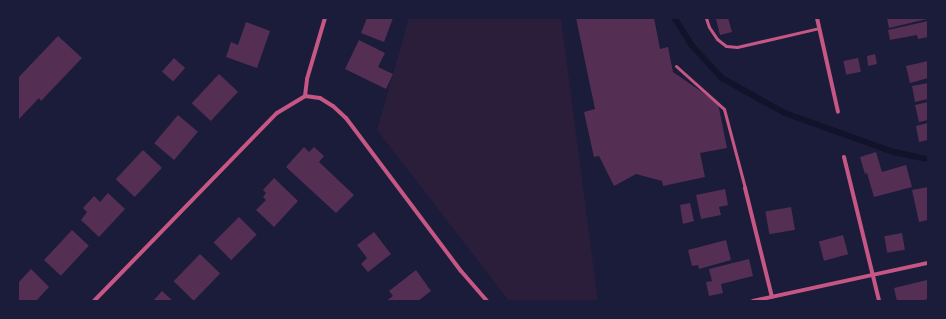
<!DOCTYPE html>
<style>
body{margin:0}
#map{position:relative;width:946px;height:319px;overflow:hidden;background:#1b1b3a;font-family:"Libre Baskerville",serif}
div>[style]{position:absolute}
[style*='--x']{left:calc(var(--x)*1px);top:calc(var(--y)*1px);width:calc(var(--w)*1px);rotate:calc(var(--a)*1deg)}
.green>*{inset:0;background:#2a1e3b}
.stream>*{height:5.5px;margin:-2.75px;padding:0 2.75px;transform-origin:2.75px;border-radius:2.75px;background:#12122b}
.building>*{inset:0;background:#542f53;transform-origin:0 0}
.service>*{height:3px;margin:-1.5px;padding:0 1.5px;transform-origin:1.5px;border-radius:1.5px;background:#c65784}
.minor>*{height:4px;margin:-2px;padding:0 2px;transform-origin:2px;border-radius:2px;background:#c65784}
span{translate:-50% -50%;white-space:nowrap;text-align:center;line-height:1.15;-webkit-text-stroke:3.5px #1b1b3a;paint-order:stroke}
.frame{position:absolute;inset:0;border:19px solid #1b1b3a;pointer-events:none}
</style>
<div id="map">
<div class="green">
<div style="clip-path:polygon(409px 18px,561px 18px,598px 301px,509px 301px,377px 130px)"></div>
</div>
<div class="stream">
<div style="--x:675;--y:18;--w:32;--a:58"></div>
<div style="--x:692;--y:45;--w:45;--a:47.7"></div>
<div style="--x:722;--y:78;--w:72;--a:29.1"></div>
<div style="--x:785;--y:113;--w:116;--a:19.7"></div>
<div style="--x:894;--y:152;--w:35;--a:12"></div>
</div>
<div class="building">
<div style="clip-path:polygon(367px 18px,393px 18px,384px 42px,361px 33px)"></div>
<div style="clip-path:polygon(576px 18px,654px 18px,660px 49px,668px 47px,673px 72px,718px 103px,727px 148px,700px 153px,705px 177px,663px 186px,662px 181px,636px 174px,614px 186px,599px 156px,594px 157px,584px 112px,595px 109px)"></div>
<div style="clip-path:polygon(728px 18px,732px 32px,720px 35px,716px 19px)"></div>
<div style="clip-path:polygon(887px 18px,927px 18px,927px 19px,889px 28px)"></div>
<div style="clip-path:polygon(928px 21px,928px 37px,918px 39px,917px 35px,890px 40px,888px 30px)"></div>
<div style="clip-path:polygon(246px 22px,270px 31px,257px 68px,226px 57px,231px 42px,238px 45px)"></div>
<div style="clip-path:polygon(58px 36px,82px 58px,41px 101px,39px 98px,18px 120px,18px 78px)"></div>
<div style="clip-path:polygon(359px 40px,385px 53px,378px 67px,393px 74px,386px 89px,345px 69px)"></div>
<div style="clip-path:polygon(875px 54px,877px 64px,868px 66px,867px 56px)"></div>
<div style="left:174px;top:58px;width:15px;height:18px;rotate:42deg"></div>
<div style="left:858px;top:58px;width:14px;height:15px;rotate:78deg"></div>
<div style="clip-path:polygon(928px 61px,928px 78px,910px 83px,906px 66px)"></div>
<div style="left:219px;top:74px;width:26px;height:40px;rotate:43deg"></div>
<div style="clip-path:polygon(928px 83px,928px 99px,915px 102px,912px 86px)"></div>
<div style="clip-path:polygon(928px 102px,928px 120px,919px 122px,915px 105px)"></div>
<div style="left:178px;top:115px;width:26px;height:37px;rotate:40deg"></div>
<div style="clip-path:polygon(928px 123px,928px 140px,919px 142px,916px 126px)"></div>
<div style="clip-path:polygon(304px 147px,309px 152px,314px 147px,324px 156px,319px 162px,354px 195px,336px 213px,286px 167px)"></div>
<div style="left:143px;top:150px;width:26px;height:40px;rotate:43deg"></div>
<div style="clip-path:polygon(876px 152px,882px 172px,906px 165px,912px 187px,874px 197px,867px 173px,865px 174px,860px 157px)"></div>
<div style="clip-path:polygon(274px 178px,298px 201px,274px 227px,256px 210px,266px 200px,263px 197px,266px 193px,263px 190px)"></div>
<div style="clip-path:polygon(928px 187px,928px 220px,919px 222px,912px 190px)"></div>
<div style="clip-path:polygon(725px 189px,728px 205px,719px 207px,721px 215px,701px 219px,696px 195px)"></div>
<div style="clip-path:polygon(108px 193px,125px 209px,99px 237px,81px 220px,87px 212px,83px 208px,94px 196px,100px 202px)"></div>
<div style="clip-path:polygon(690px 203px,694px 221px,683px 224px,680px 205px)"></div>
<div style="left:791px;top:207px;width:23px;height:26px;rotate:80deg"></div>
<div style="left:239px;top:217px;width:25px;height:36px;rotate:45deg"></div>
<div style="left:72px;top:230px;width:23px;height:41px;rotate:43deg"></div>
<div style="clip-path:polygon(374px 232px,391px 254px,368px 272px,361px 264px,367px 258px,357px 245px)"></div>
<div style="left:902px;top:233px;width:17px;height:18px;rotate:80deg"></div>
<div style="left:843px;top:235px;width:20px;height:25px;rotate:75deg"></div>
<div style="clip-path:polygon(726px 240px,731px 260px,699px 269px,698px 265px,692px 266px,688px 250px)"></div>
<div style="left:200px;top:254px;width:28px;height:38px;rotate:44deg"></div>
<div style="clip-path:polygon(749px 259px,753px 276px,721px 284px,723px 293px,709px 296px,706px 282px,712px 281px,709px 269px)"></div>
<div style="clip-path:polygon(31px 269px,49px 287px,36px 301px,18px 301px,18px 283px)"></div>
<div style="clip-path:polygon(416px 270px,431px 291px,418px 301px,386px 301px,393px 296px,389px 291px)"></div>
<div style="clip-path:polygon(927px 280px,928px 299px,919px 301px,897px 301px,894px 288px)"></div>
<div style="clip-path:polygon(162px 291px,173px 301px,153px 301px)"></div>
</div>
<div class="service">
<div style="--x:706;--y:18;--w:9;--a:72"></div>
<div style="--x:709;--y:27;--w:14;--a:56"></div>
<div style="--x:717;--y:39;--w:11;--a:38"></div>
<div style="--x:726;--y:46;--w:11;--a:5"></div>
<div style="--x:737;--y:47;--w:84;--a:-13"></div>
<div style="--x:676;--y:66;--w:64;--a:41.9"></div>
<div style="--x:724;--y:109;--w:82;--a:75.1"></div>
</div>
<div class="minor">
<div style="--x:817;--y:18;--w:96;--a:77.4"></div>
<div style="--x:305;--y:96;--w:17;--a:-83"></div>
<div style="--x:307;--y:79;--w:64;--a:-73.6"></div>
<div style="--x:844;--y:157;--w:148;--a:76.3"></div>
<div style="--x:745;--y:188;--w:112;--a:76.1"></div>
<div style="--x:94;--y:301;--w:262;--a:-45.8"></div>
<div style="--x:277;--y:113;--w:33;--a:-31"></div>
<div style="--x:305;--y:96;--w:15;--a:8"></div>
<div style="--x:320;--y:98;--w:15;--a:32"></div>
<div style="--x:333;--y:106;--w:18;--a:43"></div>
<div style="--x:346;--y:118;--w:191;--a:53.1"></div>
<div style="--x:461;--y:271;--w:40;--a:49"></div>
<div style="--x:753;--y:301;--w:179;--a:-12.3"></div>
</div>
<div class="frame"></div>
</div>
